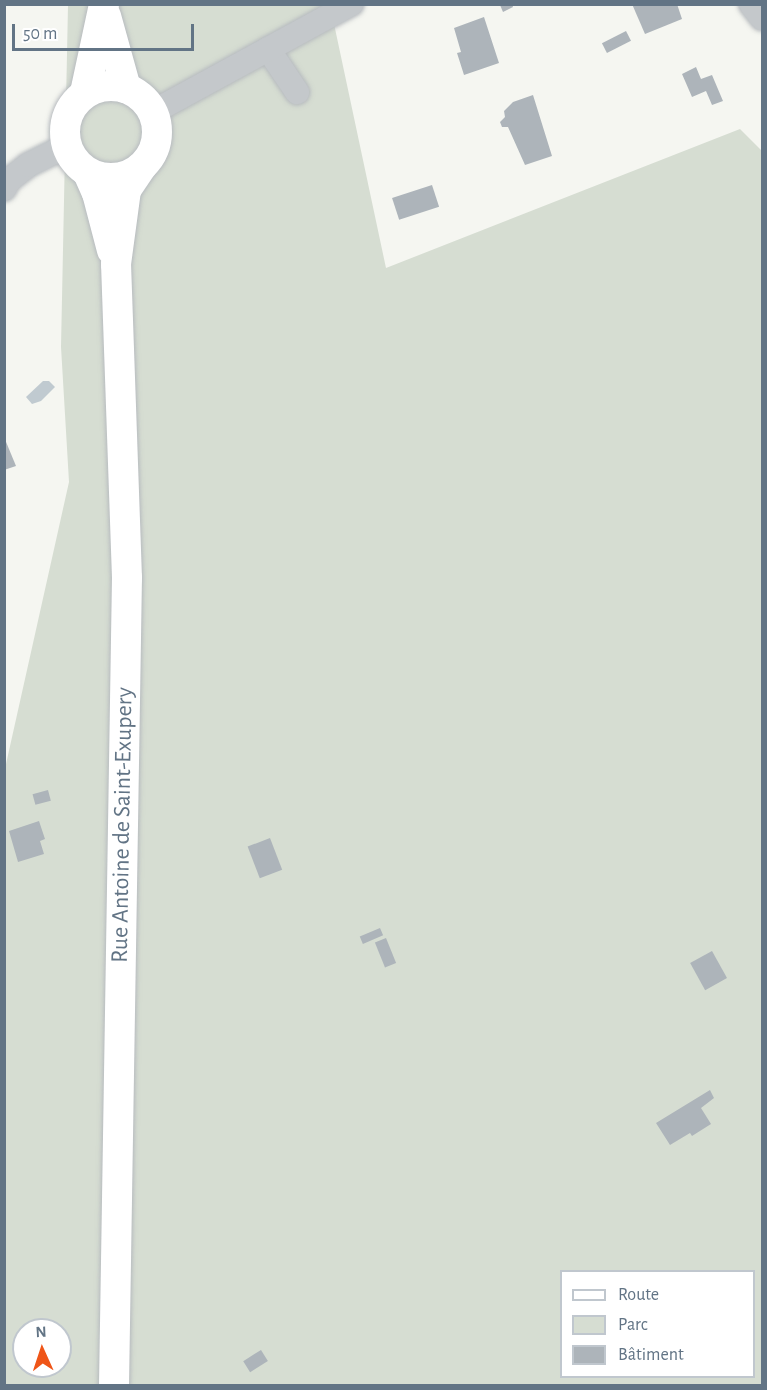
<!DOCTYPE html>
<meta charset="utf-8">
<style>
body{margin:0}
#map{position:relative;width:767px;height:1390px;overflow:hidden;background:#f5f6f1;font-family:"Alegreya Sans",sans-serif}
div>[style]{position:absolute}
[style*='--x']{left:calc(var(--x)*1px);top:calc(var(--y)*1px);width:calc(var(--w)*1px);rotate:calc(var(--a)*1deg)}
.green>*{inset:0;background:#d6ddd2}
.water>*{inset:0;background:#c0cad0}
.building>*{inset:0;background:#adb4ba;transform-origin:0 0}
.roads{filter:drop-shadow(0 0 2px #b7bbbf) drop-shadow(0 0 2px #b7bbbf)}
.minor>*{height:24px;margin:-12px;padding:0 12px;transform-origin:12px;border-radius:12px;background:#c4c8cb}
.major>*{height:30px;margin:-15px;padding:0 15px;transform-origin:15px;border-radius:15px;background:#fff}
.major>.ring{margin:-15px;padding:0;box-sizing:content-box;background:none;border:30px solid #fff;border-radius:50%}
span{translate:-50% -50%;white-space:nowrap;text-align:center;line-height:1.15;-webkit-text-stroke:6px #fff;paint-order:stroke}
.street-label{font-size:24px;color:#627485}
.frame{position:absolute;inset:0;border:6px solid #627485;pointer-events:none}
.legend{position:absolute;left:560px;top:1270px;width:195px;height:108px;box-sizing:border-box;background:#fff;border:2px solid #c0c7ce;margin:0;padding:8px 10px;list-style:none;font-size:18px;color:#627485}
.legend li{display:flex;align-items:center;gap:12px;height:30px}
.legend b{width:30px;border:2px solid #c0c7ce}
.north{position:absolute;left:12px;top:1318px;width:60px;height:60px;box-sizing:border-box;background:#fff;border:2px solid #c0c7ce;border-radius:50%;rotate:357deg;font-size:16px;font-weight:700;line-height:24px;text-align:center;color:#627485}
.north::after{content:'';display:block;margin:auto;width:21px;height:27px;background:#ef5518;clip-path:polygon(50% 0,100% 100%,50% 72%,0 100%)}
.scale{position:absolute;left:12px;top:24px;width:182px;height:27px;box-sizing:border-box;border:3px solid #627485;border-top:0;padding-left:8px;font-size:18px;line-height:21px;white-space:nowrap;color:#627485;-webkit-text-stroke:4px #fff;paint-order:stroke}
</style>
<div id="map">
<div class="green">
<div style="clip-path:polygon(evenodd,68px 5px,330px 5px,386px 268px,740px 129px,762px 151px,762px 1385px,5px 1386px,4px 773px,69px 482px,61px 347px,68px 5px,562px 1272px,754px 1272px,754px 1376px,562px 1376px,562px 1272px,68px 5px,24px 1330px,60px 1330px,60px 1366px,24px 1366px,24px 1330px)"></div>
</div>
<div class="water">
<div style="clip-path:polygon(43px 381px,49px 381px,55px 387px,41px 401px,32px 404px,26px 397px)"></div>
</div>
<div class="building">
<div style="clip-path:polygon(503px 4px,512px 4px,513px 7px,503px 12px,500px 5px)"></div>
<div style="clip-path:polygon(632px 4px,677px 4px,682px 19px,645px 34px)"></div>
<div style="clip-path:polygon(484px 17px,499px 63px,464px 75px,457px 53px,461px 52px,454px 28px)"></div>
<div style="left:626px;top:31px;width:11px;height:27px;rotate:63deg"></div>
<div style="clip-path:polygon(696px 67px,701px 79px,712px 75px,723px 101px,712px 105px,706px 91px,692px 97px,682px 74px)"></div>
<div style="clip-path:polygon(533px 95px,552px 156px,525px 165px,508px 127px,502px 127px,500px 122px,505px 117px,504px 111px,513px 102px)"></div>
<div style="left:432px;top:185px;width:23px;height:42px;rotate:72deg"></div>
<div style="clip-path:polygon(4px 437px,16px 466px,4px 470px)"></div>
<div style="left:48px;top:790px;width:11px;height:16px;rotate:75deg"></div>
<div style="clip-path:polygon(39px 821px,45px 839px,40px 841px,44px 854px,18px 862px,9px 831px)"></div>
<div style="left:270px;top:838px;width:34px;height:24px;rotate:69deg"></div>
<div style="left:380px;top:928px;width:8px;height:22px;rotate:67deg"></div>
<div style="left:386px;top:938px;width:27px;height:12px;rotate:68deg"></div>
<div style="left:712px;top:951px;width:31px;height:25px;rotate:61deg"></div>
<div style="clip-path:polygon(710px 1090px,714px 1098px,701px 1108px,711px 1124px,692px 1136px,690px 1133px,670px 1145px,656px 1123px)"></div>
<div style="left:261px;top:1350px;width:13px;height:21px;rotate:58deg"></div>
</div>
<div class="roads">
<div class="minor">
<div style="--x:751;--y:4;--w:18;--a:52"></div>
<div style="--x:268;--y:49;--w:52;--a:56"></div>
<div style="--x:153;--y:112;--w:226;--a:-28.6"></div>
<div style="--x:4;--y:189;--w:10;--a:-61"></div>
<div style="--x:9;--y:180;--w:24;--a:-38"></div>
<div style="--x:28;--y:165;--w:42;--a:-26.6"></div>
</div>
<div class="major">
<div style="--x:106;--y:16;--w:75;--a:74.5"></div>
<div class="ring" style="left:65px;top:86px;width:62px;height:62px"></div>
<div style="--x:85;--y:93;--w:91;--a:-77.9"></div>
<div style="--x:88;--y:173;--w:22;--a:66"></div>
<div style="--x:97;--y:193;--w:59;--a:75.3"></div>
<div style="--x:114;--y:1386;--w:808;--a:-89.08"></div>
<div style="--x:127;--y:578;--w:314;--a:-92"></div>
<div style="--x:116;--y:264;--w:75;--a:-82.3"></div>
<div style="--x:126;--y:190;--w:27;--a:-56"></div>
</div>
</div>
<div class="street-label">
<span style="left:123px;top:825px;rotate:-89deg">Rue Antoine de Saint-Exupery</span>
</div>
<div class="frame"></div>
<ul class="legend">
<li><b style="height:8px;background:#fff"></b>Route</li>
<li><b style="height:16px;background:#d6ddd2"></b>Parc</li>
<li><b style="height:16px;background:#adb4ba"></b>Bâtiment</li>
</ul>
<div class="north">N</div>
<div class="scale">50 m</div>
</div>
